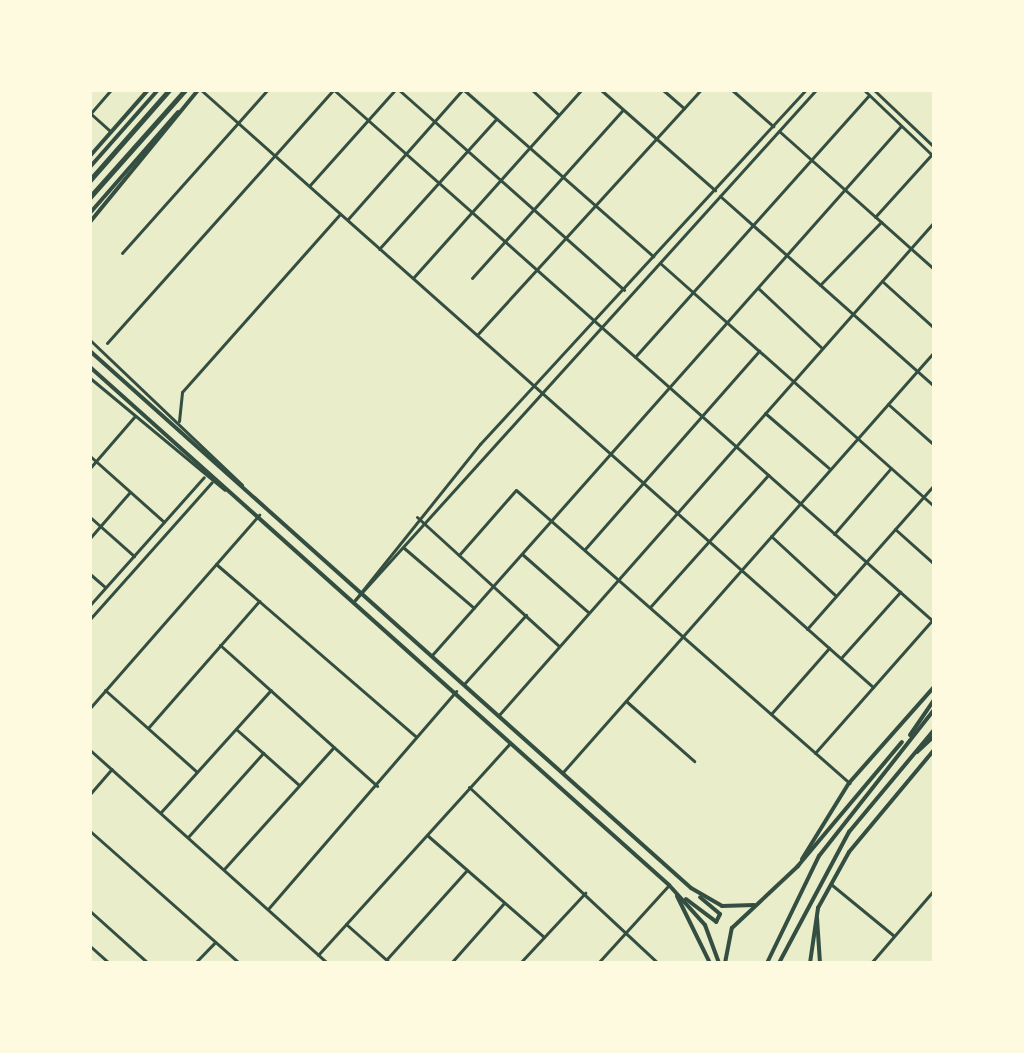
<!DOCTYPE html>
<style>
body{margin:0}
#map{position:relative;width:1024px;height:1053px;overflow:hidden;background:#e9edc9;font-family:Quicksand,sans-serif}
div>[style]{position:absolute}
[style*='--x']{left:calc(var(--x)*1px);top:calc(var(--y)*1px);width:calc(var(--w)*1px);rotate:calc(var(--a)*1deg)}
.minor>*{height:3px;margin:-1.5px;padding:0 1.5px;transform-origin:1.5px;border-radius:1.5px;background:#344e41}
.tertiary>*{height:3px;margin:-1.5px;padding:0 1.5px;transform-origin:1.5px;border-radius:1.5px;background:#344e41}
.primary>*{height:4px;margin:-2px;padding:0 2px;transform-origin:2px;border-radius:2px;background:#344e41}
.trunk>*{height:4px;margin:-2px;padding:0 2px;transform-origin:2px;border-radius:2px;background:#344e41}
.motorway>*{height:5px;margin:-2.5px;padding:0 2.5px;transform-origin:2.5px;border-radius:2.5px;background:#344e41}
span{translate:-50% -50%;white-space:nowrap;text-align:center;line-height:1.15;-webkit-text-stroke:6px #fefae0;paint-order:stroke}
.frame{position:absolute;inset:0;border:92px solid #fefae0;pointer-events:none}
</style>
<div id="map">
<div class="minor">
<div style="--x:201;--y:90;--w:899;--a:41.62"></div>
<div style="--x:334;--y:90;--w:802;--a:41.56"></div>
<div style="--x:399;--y:90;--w:301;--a:41.6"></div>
<div style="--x:464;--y:90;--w:252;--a:41.3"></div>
<div style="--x:532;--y:90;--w:35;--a:43"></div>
<div style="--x:601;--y:90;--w:152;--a:41.3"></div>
<div style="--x:663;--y:90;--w:28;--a:41"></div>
<div style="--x:732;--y:90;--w:55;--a:41.3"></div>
<div style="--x:864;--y:90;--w:97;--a:43.7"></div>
<div style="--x:874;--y:90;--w:83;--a:43.5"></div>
<div style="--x:90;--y:113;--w:28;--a:42"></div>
<div style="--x:90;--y:114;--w:32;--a:-49"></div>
<div style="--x:779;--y:131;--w:208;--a:41.7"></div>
<div style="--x:310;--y:185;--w:127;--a:-48.2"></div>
<div style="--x:720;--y:196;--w:286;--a:41.6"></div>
<div style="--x:875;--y:217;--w:84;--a:-47.9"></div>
<div style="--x:348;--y:219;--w:172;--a:-48.5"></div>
<div style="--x:379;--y:249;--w:175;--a:-48"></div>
<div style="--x:122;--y:253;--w:218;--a:-48.3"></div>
<div style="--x:660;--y:263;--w:366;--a:41.6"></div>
<div style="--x:413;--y:278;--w:252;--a:-48.2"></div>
<div style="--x:472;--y:278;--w:226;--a:-48.1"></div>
<div style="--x:882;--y:281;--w:70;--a:42.1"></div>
<div style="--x:820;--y:285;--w:88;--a:-45.9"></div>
<div style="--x:758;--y:288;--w:88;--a:43.2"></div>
<div style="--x:477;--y:335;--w:332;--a:-47.6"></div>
<div style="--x:107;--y:343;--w:339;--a:-48.2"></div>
<div style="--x:635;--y:357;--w:351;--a:-48.2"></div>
<div style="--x:888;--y:404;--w:62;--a:41.7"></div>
<div style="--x:765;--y:413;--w:84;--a:40.7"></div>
<div style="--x:179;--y:421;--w:29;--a:-84"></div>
<div style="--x:182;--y:392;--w:238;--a:-48.4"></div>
<div style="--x:90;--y:456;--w:99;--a:41.7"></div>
<div style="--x:90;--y:468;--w:69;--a:-49.1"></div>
<div style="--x:90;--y:517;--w:59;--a:41.6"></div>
<div style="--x:417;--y:517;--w:192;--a:42.3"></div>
<div style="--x:895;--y:529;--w:52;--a:41.9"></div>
<div style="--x:834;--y:534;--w:87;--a:-49.2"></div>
<div style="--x:771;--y:536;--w:88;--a:42.7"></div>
<div style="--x:90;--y:538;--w:60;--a:-49.1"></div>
<div style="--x:404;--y:548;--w:92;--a:40.6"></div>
<div style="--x:585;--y:549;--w:264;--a:-48.7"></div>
<div style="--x:522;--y:554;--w:88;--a:41.3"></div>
<div style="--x:459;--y:555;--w:86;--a:-48.8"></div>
<div style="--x:516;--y:490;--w:444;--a:41.3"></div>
<div style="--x:216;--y:564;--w:263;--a:40.8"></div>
<div style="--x:90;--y:574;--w:20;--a:41"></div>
<div style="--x:90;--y:605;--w:171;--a:-48.3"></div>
<div style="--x:651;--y:606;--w:176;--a:-48.2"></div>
<div style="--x:90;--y:619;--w:183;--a:-48.3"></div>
<div style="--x:807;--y:629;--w:192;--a:-48.6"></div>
<div style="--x:220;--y:645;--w:211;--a:41.9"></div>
<div style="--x:432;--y:655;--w:707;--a:-48.44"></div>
<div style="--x:841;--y:658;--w:89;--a:-48.2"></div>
<div style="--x:464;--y:684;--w:93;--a:-48.1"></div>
<div style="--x:105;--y:690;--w:123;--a:41.7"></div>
<div style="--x:626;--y:701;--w:91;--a:41.4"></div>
<div style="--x:90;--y:708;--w:257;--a:-48.8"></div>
<div style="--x:771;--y:714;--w:88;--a:-48.7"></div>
<div style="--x:498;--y:716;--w:659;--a:-48.57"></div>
<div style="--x:148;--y:728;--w:169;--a:-48.8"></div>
<div style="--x:236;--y:729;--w:84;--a:41.6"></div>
<div style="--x:90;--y:750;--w:319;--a:41.9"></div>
<div style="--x:815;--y:753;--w:180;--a:-48.6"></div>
<div style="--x:563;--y:772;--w:560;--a:-48.54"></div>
<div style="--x:469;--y:787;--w:258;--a:43"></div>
<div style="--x:90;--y:794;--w:33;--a:-49"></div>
<div style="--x:161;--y:812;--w:164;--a:-48"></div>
<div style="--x:90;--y:831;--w:199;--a:41.5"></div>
<div style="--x:427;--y:835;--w:155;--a:41.1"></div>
<div style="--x:188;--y:837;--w:113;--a:-48.2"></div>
<div style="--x:224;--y:869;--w:164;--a:-48"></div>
<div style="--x:832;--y:885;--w:80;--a:39.4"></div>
<div style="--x:268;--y:909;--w:288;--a:-49.2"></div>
<div style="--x:90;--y:911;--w:78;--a:41.9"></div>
<div style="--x:346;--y:924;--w:59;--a:41.6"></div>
<div style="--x:90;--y:946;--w:25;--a:42"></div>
<div style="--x:318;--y:955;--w:285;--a:-47.8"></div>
<div style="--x:386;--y:960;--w:121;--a:-48"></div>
<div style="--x:195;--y:963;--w:29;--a:-46"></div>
<div style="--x:250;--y:963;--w:4;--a:0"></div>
<div style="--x:451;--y:963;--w:80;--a:-48.5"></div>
<div style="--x:520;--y:963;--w:96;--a:-47.1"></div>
<div style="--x:598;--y:963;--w:105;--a:-47.7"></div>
<div style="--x:871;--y:963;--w:96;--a:-49.2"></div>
</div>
<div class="tertiary">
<div style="--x:90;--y:340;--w:210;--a:43.6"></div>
<div style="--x:90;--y:378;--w:175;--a:39.7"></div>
<div style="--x:355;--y:600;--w:687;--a:-47.89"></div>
<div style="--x:355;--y:600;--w:200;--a:-51.3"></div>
<div style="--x:480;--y:444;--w:481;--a:-47.4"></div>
</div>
<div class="primary">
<div style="--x:90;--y:156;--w:88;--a:-48.7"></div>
<div style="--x:90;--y:167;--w:103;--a:-48.6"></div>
<div style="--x:90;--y:213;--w:134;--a:-48.9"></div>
<div style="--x:90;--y:222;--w:171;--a:-50.7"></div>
<div style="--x:90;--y:351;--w:806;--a:41.78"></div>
<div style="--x:691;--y:888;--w:36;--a:30"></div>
<div style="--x:722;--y:906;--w:32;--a:-2"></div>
<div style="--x:90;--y:367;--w:777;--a:41.82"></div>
<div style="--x:669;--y:885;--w:54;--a:48"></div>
<div style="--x:705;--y:925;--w:40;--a:69.8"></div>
<div style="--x:910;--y:735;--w:42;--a:-55.6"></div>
<div style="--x:802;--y:859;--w:89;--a:-58.3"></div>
<div style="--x:849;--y:783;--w:128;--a:-48.5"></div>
<div style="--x:677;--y:896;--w:75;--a:63.8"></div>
<div style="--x:686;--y:899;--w:38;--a:37"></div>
<div style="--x:716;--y:922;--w:9;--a:-63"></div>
<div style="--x:720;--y:914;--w:26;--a:-140"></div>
<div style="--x:817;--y:918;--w:45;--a:86.2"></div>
<div style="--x:725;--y:963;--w:36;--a:-79"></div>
<div style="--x:732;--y:928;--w:91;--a:-43.2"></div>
<div style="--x:810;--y:963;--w:56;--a:-81.7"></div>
<div style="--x:818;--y:908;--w:64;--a:-61"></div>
<div style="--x:849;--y:852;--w:133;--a:-50.2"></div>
</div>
<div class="trunk">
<div style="--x:917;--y:752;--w:23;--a:-43"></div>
<div style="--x:797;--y:867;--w:163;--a:-50"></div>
<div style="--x:767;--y:963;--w:119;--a:-64.1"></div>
<div style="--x:819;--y:856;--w:186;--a:-51.8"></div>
<div style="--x:779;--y:963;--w:149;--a:-61.9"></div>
<div style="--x:849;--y:832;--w:133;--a:-50.2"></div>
</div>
<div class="motorway">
<div style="--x:90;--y:180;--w:120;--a:-48.7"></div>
<div style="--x:90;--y:197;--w:143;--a:-48.4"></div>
</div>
<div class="frame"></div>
</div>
